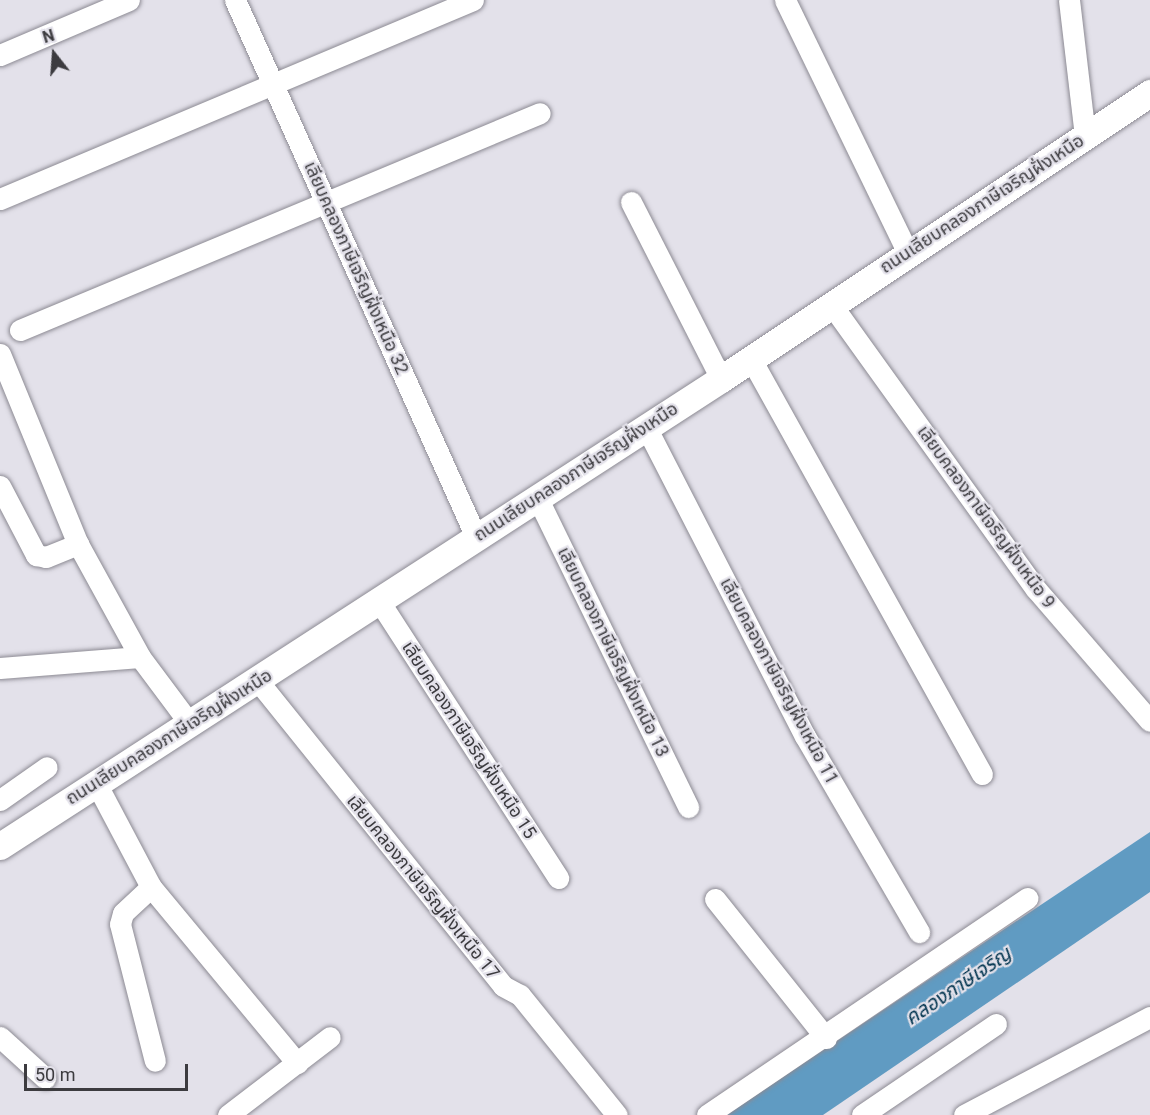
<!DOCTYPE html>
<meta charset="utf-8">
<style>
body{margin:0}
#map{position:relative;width:1150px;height:1115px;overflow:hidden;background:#e3e1ea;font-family:Roboto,"Noto Sans Thai",sans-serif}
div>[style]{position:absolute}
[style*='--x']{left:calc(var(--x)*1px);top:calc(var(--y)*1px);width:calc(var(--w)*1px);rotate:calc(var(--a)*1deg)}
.water>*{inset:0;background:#609bc2}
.roads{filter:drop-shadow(0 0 2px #8c8a93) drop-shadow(0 0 2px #8c8a93)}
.minor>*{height:21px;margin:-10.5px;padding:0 10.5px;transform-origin:10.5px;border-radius:10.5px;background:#fff}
.major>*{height:27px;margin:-13.5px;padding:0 13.5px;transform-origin:13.5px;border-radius:13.5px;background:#fff}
span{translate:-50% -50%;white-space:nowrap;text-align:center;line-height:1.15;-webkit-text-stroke:4.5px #e3e1ea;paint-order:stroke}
.street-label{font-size:18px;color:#3c3b3f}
.water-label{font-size:20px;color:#00334e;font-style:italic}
.north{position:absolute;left:24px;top:24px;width:60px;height:60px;-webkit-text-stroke:4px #e3e1ea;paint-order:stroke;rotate:343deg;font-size:16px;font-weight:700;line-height:24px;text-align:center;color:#3c3b3f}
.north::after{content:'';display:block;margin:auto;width:21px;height:27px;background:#3c3b3f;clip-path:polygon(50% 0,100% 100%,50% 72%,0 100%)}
.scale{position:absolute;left:24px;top:1064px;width:164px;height:27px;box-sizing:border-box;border:3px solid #3c3b3f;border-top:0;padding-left:8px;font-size:18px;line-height:21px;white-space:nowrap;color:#3c3b3f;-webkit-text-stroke:4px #e3e1ea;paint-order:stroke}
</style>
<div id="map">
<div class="water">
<div style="clip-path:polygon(1150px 832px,1150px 892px,823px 1115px,726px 1115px)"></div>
</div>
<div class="roads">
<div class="minor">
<div style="--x:235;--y:0;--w:589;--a:65.83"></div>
<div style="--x:785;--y:0;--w:279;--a:64.1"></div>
<div style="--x:1069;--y:0;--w:138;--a:83.3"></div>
<div style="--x:0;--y:55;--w:140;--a:-23.1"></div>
<div style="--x:0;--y:199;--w:513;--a:-22.82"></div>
<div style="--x:631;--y:202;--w:199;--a:63"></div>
<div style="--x:831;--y:304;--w:351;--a:54.3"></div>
<div style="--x:1036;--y:589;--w:174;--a:49.2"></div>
<div style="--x:20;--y:330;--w:563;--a:-22.65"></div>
<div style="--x:0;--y:354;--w:205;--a:67.7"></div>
<div style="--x:78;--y:544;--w:129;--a:61.2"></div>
<div style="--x:140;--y:657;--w:84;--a:53.3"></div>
<div style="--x:751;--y:359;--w:475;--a:60.9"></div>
<div style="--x:646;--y:427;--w:348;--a:62.8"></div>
<div style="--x:805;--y:736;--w:227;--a:59.8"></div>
<div style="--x:0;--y:486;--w:78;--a:62.4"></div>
<div style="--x:36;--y:555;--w:10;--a:11"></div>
<div style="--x:46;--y:557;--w:35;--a:-22"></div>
<div style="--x:537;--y:497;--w:345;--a:64"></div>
<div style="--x:379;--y:601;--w:330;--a:57.1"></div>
<div style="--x:0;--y:668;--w:140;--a:-4.5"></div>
<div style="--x:258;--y:681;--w:391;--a:51.2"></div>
<div style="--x:503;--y:986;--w:19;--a:28"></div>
<div style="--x:520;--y:995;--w:154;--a:51.1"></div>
<div style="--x:96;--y:783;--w:118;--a:62.1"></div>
<div style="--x:151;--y:887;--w:229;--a:50.3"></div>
<div style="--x:0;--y:800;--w:57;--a:-35.1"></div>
<div style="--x:151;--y:887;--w:38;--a:137"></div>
<div style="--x:123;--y:913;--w:11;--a:105"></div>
<div style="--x:120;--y:924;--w:141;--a:75.7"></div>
<div style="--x:715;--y:899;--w:178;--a:51.4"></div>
<div style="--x:0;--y:1037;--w:61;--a:42.3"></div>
<div style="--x:228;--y:1115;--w:128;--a:-37.4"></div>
<div style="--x:707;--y:1115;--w:387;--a:-34.1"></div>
<div style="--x:862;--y:1115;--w:162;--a:-34.2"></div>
<div style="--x:964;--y:1115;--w:210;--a:-27.8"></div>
</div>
<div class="major">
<div style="--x:0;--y:846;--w:859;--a:-32.93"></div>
<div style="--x:721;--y:379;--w:516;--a:-33.69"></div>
</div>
</div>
<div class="street-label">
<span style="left:982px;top:204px;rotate:-33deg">ถนนเลียบคลองภาษีเจริญฝั่งเหนือ</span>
<span style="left:356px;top:268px;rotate:66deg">เลียบคลองภาษีเจริญฝั่งเหนือ 32</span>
<span style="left:576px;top:472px;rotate:-33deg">ถนนเลียบคลองภาษีเจริญฝั่งเหนือ</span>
<span style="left:986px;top:517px;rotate:54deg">เลียบคลองภาษีเจริญฝั่งเหนือ 9</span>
<span style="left:613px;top:652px;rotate:64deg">เลียบคลองภาษีเจริญฝั่งเหนือ 13</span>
<span style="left:779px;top:681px;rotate:62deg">เลียบคลองภาษีเจริญฝั่งเหนือ 11</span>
<span style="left:169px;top:737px;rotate:-32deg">ถนนเลียบคลองภาษีเจริญฝั่งเหนือ</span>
<span style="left:469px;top:740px;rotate:57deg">เลียบคลองภาษีเจริญฝั่งเหนือ 15</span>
<span style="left:423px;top:887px;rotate:51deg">เลียบคลองภาษีเจริญฝั่งเหนือ 17</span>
</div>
<div class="water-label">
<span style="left:958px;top:986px;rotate:-34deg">คลองภาษีเจริญ</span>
</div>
<div class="north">N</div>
<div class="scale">50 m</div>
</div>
